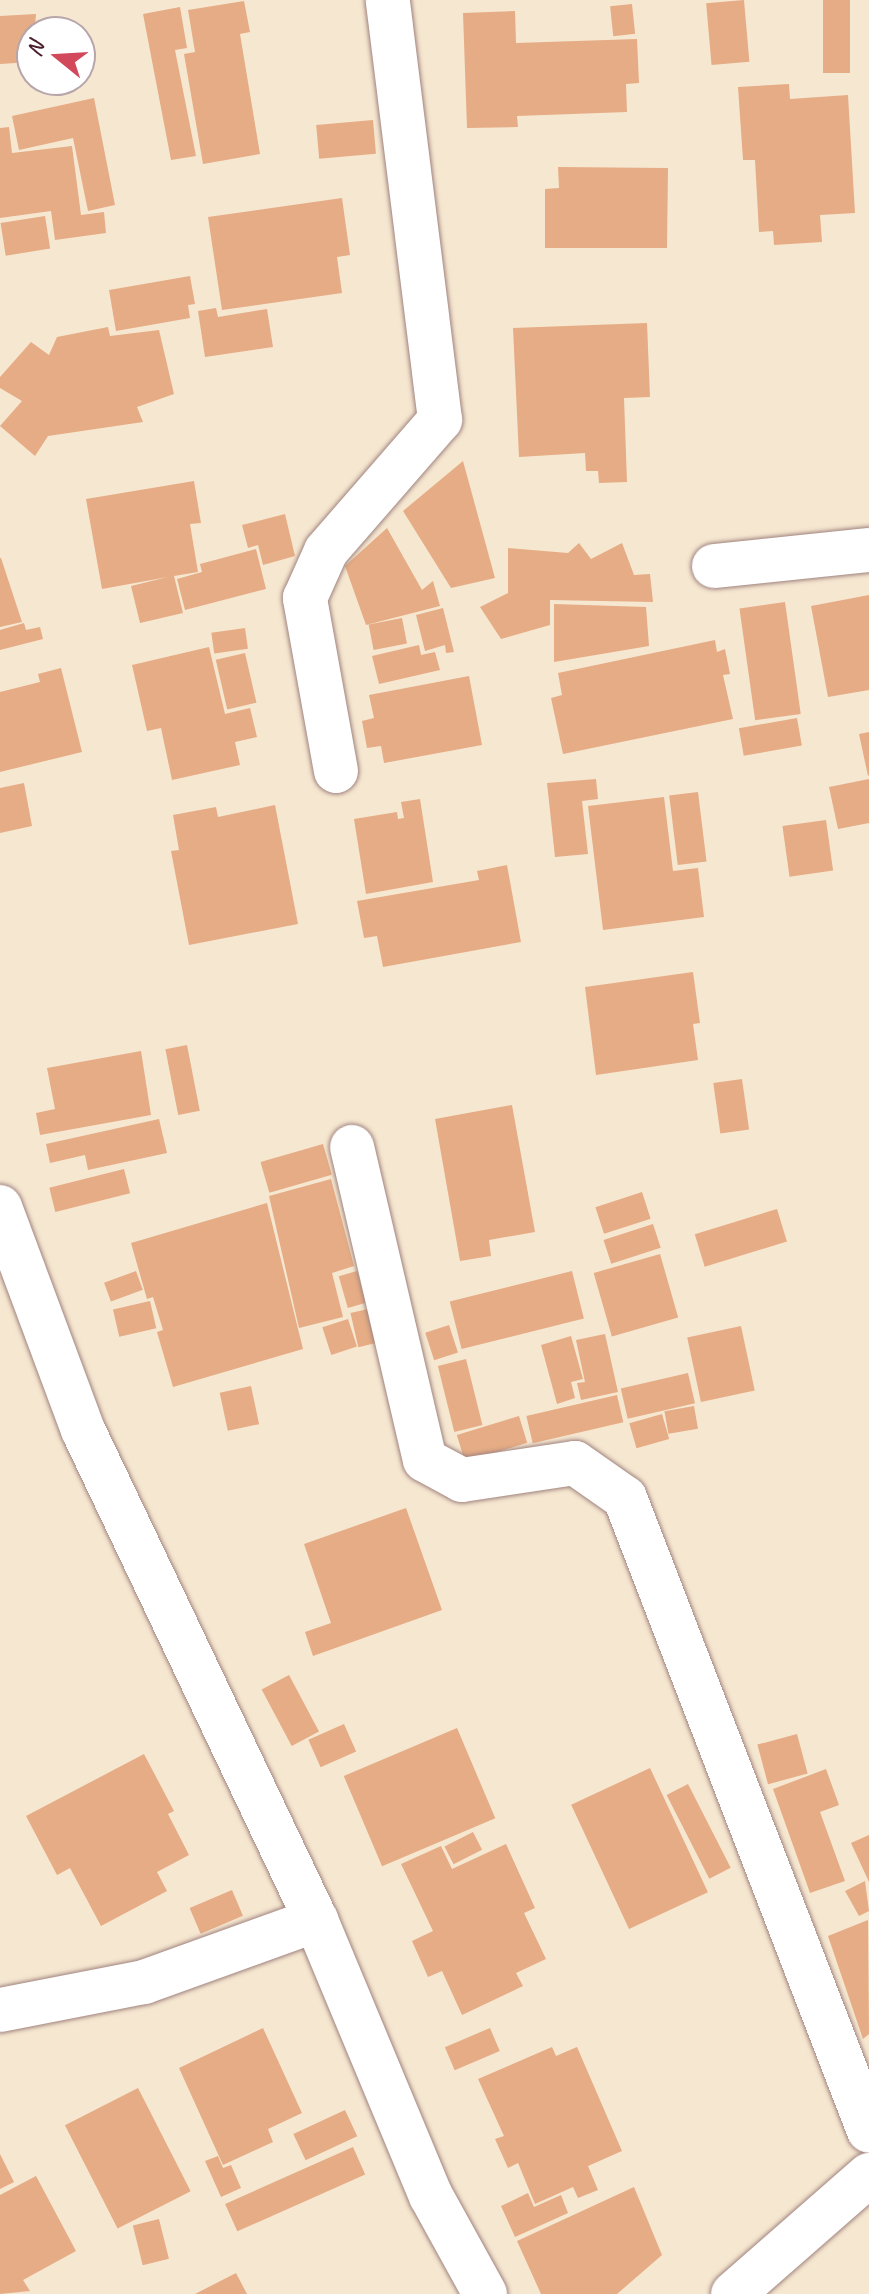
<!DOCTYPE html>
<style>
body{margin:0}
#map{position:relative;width:869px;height:2294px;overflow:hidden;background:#f6e7d1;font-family:Caveat,sans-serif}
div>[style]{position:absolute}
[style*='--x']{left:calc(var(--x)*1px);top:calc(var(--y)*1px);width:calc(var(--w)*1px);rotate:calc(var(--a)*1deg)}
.building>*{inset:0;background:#e6ac85;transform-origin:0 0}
.roads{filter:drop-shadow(0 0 2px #a0837e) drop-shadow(0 0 2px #a0837e)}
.minor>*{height:44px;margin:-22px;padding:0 22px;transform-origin:22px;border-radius:22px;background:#fff}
.tertiary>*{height:44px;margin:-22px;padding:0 22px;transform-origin:22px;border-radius:22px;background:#fff}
span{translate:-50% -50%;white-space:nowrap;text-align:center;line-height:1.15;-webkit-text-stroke:6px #fff;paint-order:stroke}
.north{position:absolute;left:16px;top:16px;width:80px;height:80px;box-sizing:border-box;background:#fff;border:2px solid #b7a5aa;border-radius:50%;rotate:288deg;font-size:22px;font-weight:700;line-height:32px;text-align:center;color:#4a1f2b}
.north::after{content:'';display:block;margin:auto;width:28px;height:36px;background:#d1495b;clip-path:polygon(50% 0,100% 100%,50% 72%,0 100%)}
</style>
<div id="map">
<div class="building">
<div style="left:744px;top:0;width:62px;height:38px;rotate:85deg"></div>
<div style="left:823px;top:0;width:27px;height:73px"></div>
<div style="clip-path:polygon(244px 1px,250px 32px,240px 34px,260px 154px,203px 164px,184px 54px,195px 52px,188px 10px)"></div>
<div style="left:632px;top:4px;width:30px;height:22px;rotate:84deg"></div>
<div style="clip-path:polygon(180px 7px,187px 48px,175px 50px,196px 156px,171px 160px,143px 14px)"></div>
<div style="clip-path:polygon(515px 11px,516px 43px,637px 39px,639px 83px,626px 84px,627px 112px,517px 116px,518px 127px,467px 128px,463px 13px)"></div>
<div style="clip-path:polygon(36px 14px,32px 62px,0 64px,0 16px)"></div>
<div style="clip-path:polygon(789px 84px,790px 99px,848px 95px,855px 213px,820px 215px,822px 242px,774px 245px,773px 231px,759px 232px,755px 160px,743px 160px,738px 87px)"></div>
<div style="clip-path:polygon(94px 98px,115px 205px,88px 211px,73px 138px,19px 150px,12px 116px)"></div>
<div style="left:373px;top:120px;width:34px;height:57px;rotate:85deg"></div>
<div style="clip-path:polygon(9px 127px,12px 153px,72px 146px,81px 215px,104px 212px,106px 233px,55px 240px,51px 211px,0 218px,0 128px)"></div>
<div style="clip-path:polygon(558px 167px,668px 168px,667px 248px,545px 248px,545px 189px,559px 188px)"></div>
<div style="clip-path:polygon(342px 198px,350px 255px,337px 257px,342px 293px,222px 310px,208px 217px)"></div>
<div style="left:45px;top:216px;width:33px;height:45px;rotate:81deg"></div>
<div style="clip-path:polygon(190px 276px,195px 304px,188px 305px,190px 318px,116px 331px,109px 290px)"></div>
<div style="clip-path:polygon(216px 308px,218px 317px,267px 309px,273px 347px,205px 357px,198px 311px)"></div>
<div style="clip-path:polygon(647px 323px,650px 397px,624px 398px,627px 482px,599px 483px,598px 471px,586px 471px,585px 453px,519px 457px,513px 328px)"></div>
<div style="clip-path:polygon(108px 327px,110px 336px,159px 330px,174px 394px,137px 407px,143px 422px,48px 436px,35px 456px,0 426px,22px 401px,0 388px,0 377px,31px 342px,49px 355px,57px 337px)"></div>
<div style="clip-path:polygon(463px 461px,495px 578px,451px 588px,403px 511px)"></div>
<div style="clip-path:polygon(194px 481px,201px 523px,190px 524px,198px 572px,174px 576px,183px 613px,140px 623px,131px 586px,168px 577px,102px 589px,86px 499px)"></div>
<div style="clip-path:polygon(285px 514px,295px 556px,263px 565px,258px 545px,248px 548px,242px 525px)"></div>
<div style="clip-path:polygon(387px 528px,422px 590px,433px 581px,440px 606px,366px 625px,345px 566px)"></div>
<div style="clip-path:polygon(579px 543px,591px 559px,622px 543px,634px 575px,650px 574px,653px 602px,550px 600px,550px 625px,501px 639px,480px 607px,508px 593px,508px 548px,568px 553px)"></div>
<div style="clip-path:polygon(256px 549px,266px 589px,185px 610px,177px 579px,202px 572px,200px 564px)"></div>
<div style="clip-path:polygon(1px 558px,22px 622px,0 627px,0 558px)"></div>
<div style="clip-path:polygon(869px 595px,869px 690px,828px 697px,811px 606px)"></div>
<div style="left:785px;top:602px;width:113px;height:46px;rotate:82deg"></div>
<div style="clip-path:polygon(554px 604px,646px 607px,649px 646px,554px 662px)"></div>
<div style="clip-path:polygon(443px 608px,454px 652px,446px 653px,445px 645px,425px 651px,416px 615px)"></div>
<div style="left:402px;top:618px;width:26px;height:34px;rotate:79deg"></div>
<div style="clip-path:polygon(24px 623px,26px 630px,40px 627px,43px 639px,0 650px,0 630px)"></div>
<div style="left:245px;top:628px;width:21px;height:34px;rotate:82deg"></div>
<div style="clip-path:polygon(715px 640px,717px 652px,725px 649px,730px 674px,723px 675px,733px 719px,563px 754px,551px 698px,562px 695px,558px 673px)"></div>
<div style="clip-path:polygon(419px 645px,421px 655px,435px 652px,440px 670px,379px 684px,372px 656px)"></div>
<div style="clip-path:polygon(209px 647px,225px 714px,250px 708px,257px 737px,235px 742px,240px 765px,172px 780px,161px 728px,147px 731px,132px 665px)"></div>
<div style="left:245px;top:653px;width:51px;height:30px;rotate:77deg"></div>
<div style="clip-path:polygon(61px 668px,82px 752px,0 772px,0 692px,40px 682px,38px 674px)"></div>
<div style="clip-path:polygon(469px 676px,482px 745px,384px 763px,381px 746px,367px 748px,362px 721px,374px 718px,369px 695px)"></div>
<div style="left:797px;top:718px;width:28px;height:59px;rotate:80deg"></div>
<div style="clip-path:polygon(869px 732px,869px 775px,868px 776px,859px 734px)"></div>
<div style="clip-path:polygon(596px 779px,598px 799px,582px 801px,588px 854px,555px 857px,547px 783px)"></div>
<div style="clip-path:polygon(869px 779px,869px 823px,838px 829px,829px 787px)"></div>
<div style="clip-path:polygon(24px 783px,32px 826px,0 833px,0 788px)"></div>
<div style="left:698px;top:792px;width:70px;height:29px;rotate:83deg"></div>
<div style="clip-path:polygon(664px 797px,673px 871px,698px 868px,704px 917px,603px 930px,588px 806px)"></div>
<div style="clip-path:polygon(420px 799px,433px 882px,366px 894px,354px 819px,397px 812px,398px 819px,404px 818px,401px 802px)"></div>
<div style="clip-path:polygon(275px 805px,298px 924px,189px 945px,171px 851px,179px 850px,173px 815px,216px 807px,218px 817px)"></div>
<div style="left:826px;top:820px;width:51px;height:44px;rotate:82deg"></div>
<div style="clip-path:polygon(507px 865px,521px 942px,383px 967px,377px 936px,364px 938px,357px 901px,479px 880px,477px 871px)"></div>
<div style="clip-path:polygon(693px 972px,700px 1023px,693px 1024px,698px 1060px,596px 1075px,585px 987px)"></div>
<div style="left:187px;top:1045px;width:67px;height:22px;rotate:79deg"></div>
<div style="clip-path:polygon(141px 1051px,151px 1115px,40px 1135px,36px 1113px,55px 1109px,47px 1068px)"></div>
<div style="left:742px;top:1079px;width:51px;height:29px;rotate:82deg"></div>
<div style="clip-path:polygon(512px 1105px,535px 1232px,489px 1240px,491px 1256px,460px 1261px,435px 1119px)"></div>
<div style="clip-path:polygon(159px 1119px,167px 1153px,88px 1170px,85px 1155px,50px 1163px,46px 1144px)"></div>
<div style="left:323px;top:1144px;width:32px;height:65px;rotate:74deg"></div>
<div style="left:124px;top:1169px;width:25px;height:77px;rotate:76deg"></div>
<div style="clip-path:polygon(331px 1179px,354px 1266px,332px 1273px,343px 1317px,299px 1328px,269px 1196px)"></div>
<div style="left:642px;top:1192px;width:28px;height:49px;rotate:72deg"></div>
<div style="clip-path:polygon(267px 1203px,303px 1349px,173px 1387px,157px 1332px,163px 1330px,153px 1297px,147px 1299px,131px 1243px)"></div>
<div style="left:777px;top:1209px;width:34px;height:86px;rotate:73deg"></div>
<div style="left:653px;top:1224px;width:25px;height:52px;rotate:72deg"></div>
<div style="left:660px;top:1254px;width:66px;height:69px;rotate:74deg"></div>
<div style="left:136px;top:1271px;width:20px;height:34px;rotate:70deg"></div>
<div style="left:357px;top:1271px;width:33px;height:19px;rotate:74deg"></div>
<div style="left:572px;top:1271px;width:49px;height:126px;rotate:76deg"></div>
<div style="left:150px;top:1301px;width:28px;height:38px;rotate:77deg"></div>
<div style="left:368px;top:1309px;width:35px;height:18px;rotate:77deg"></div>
<div style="left:348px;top:1319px;width:29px;height:27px;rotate:72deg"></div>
<div style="left:449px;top:1325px;width:29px;height:25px;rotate:72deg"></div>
<div style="left:741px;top:1326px;width:66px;height:55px;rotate:78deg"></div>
<div style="clip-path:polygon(605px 1334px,618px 1392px,581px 1400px,577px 1383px,585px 1382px,576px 1340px)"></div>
<div style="clip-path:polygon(571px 1336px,583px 1379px,571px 1382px,575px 1398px,557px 1404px,541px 1345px)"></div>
<div style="left:466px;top:1359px;width:68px;height:29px;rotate:76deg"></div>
<div style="left:688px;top:1373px;width:31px;height:69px;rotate:77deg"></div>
<div style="left:251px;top:1386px;width:39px;height:32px;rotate:78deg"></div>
<div style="left:617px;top:1395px;width:28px;height:93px;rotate:77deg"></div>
<div style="left:694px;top:1406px;width:23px;height:30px;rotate:80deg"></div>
<div style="left:662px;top:1414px;width:26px;height:34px;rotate:74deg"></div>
<div style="left:519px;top:1416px;width:28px;height:65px;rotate:73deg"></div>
<div style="clip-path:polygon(406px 1508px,442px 1610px,313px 1656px,305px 1632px,331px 1623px,304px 1544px)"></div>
<div style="left:289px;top:1675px;width:64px;height:31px;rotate:62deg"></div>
<div style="left:344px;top:1724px;width:30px;height:39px;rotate:66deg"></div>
<div style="left:457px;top:1728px;width:98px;height:123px;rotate:67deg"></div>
<div style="left:797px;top:1734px;width:41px;height:41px;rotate:75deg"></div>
<div style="clip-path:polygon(144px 1754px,174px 1811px,168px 1814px,189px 1855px,157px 1872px,167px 1891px,101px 1926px,70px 1868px,57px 1875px,26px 1816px)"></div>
<div style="left:650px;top:1768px;width:137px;height:87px;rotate:65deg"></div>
<div style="clip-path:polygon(826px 1769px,839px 1805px,820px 1812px,845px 1881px,810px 1893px,773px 1789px)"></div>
<div style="left:688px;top:1784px;width:94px;height:24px;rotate:63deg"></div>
<div style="left:473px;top:1832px;width:20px;height:32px;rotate:63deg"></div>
<div style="clip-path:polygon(869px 1835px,869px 1882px,851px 1843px)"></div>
<div style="clip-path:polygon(506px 1844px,535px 1908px,524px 1913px,546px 1959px,516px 1973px,523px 1986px,462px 2015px,442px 1971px,428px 1977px,412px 1941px,433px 1931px,401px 1864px,441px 1846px,452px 1869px)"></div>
<div style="clip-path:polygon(865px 1881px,869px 1911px,859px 1916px,845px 1891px)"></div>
<div style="left:232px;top:1890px;width:28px;height:46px;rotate:67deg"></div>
<div style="clip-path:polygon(868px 1920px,869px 2034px,863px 2039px,828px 1936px)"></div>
<div style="clip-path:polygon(263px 2028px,302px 2113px,268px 2129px,273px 2142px,223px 2165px,179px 2068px)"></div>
<div style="left:490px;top:2028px;width:25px;height:49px;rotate:67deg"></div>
<div style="clip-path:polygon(552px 2047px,556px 2056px,577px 2047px,622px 2151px,588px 2166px,598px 2190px,578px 2198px,573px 2187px,535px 2204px,518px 2163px,508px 2168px,495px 2139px,504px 2136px,478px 2079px)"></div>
<div style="left:138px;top:2088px;width:116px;height:82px;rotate:63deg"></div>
<div style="left:345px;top:2110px;width:29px;height:57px;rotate:65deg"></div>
<div style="left:353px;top:2147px;width:30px;height:140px;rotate:66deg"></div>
<div style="clip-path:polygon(0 2154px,14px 2182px,0 2189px)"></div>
<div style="clip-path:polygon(218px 2156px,223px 2168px,231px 2165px,241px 2188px,221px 2197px,205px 2161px)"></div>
<div style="clip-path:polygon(36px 2176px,76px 2251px,23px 2280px,30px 2291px,0 2294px,0 2195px)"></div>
<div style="clip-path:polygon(634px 2187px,662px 2255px,617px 2294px,541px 2294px,517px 2241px)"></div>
<div style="clip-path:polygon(528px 2193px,534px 2207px,561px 2195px,568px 2213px,515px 2237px,501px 2206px)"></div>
<div style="left:159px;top:2219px;width:41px;height:27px;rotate:76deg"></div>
<div style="clip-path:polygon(236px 2273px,247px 2294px,195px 2294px)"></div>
</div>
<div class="roads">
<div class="minor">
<div style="--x:714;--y:566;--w:156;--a:-5.9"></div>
<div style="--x:336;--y:771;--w:176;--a:-100.2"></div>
<div style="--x:305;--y:598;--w:51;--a:-65.9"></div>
<div style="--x:326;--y:551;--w:174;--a:-49"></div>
<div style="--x:440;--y:420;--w:423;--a:-97.1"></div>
<div style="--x:352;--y:1147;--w:321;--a:76.9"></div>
<div style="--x:425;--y:1460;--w:42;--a:28.4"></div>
<div style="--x:462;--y:1480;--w:114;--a:-8.6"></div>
<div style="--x:575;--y:1463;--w:61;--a:35"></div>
<div style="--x:625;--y:1498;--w:678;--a:68.92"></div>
<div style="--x:0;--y:1207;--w:238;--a:69.6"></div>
<div style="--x:83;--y:1430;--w:543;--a:64.57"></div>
<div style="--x:316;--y:1920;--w:299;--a:67.4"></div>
<div style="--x:431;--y:2196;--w:112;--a:61.1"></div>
<div style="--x:0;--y:2010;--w:147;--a:-11"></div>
<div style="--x:144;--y:1982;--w:183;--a:-19.8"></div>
</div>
<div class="tertiary">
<div style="--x:733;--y:2294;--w:181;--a:-41.2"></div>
</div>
</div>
<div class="north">N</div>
</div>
